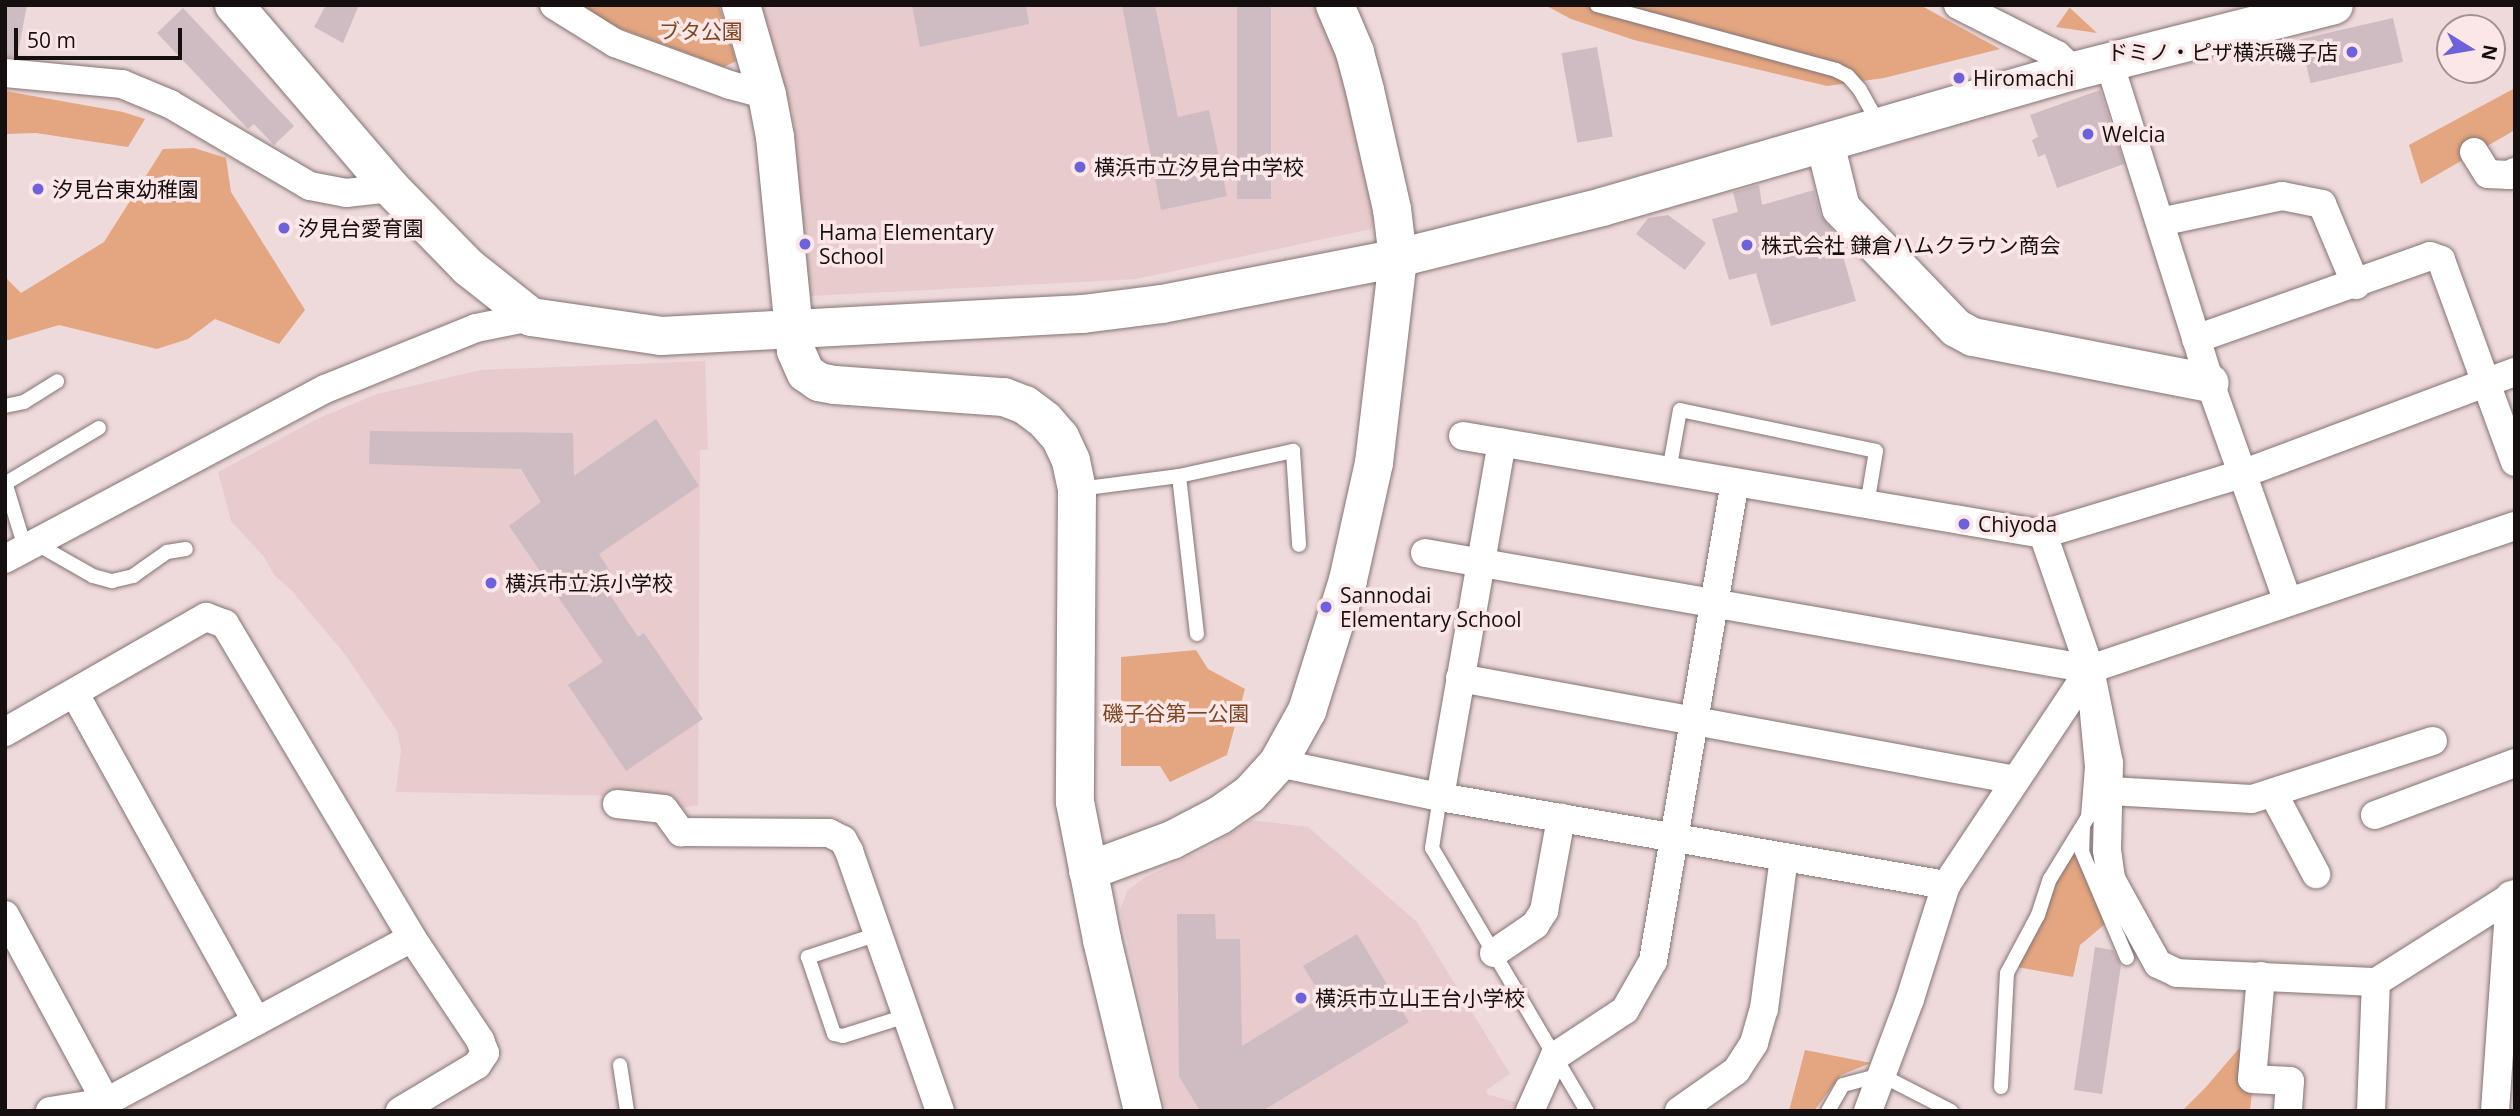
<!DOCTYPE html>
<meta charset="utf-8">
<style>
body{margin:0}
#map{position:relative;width:2520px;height:1116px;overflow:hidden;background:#eedadb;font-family:"Open Sans","Noto Sans JP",sans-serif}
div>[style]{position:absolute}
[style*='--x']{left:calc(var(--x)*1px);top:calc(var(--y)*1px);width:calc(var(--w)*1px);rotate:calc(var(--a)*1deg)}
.built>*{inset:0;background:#e8cbcc}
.green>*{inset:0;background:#e3a680}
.building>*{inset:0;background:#cebcc2;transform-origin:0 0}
.roads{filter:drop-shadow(0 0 2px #857373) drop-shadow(0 0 2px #857373)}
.lane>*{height:14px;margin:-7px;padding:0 7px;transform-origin:7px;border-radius:7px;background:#fff}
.street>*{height:28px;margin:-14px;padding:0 14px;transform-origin:14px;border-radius:14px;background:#fff}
.secondary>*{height:38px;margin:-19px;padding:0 19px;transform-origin:19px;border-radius:19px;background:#fff}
.dots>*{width:19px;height:19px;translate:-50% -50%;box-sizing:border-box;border:4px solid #fce7e8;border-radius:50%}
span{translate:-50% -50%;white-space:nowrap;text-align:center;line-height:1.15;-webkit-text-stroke:7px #fce7e8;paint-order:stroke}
.park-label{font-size:21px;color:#7e4723}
.poi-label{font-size:21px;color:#160f10}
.right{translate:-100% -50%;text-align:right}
.left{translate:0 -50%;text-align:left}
.frame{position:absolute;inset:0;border:7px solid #160f10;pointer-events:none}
.north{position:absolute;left:2436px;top:14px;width:70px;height:70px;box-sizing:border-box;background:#fce7e8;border:2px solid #a09192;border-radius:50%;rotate:101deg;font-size:19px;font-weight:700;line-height:28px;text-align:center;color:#160f10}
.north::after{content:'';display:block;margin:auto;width:24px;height:32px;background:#6e62dc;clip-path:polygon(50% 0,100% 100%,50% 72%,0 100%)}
.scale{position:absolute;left:14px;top:28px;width:168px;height:32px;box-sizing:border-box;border:4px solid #160f10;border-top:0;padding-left:9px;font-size:21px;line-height:24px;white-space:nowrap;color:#160f10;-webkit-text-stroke:5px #fce7e8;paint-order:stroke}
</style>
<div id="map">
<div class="built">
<div style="clip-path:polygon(762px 5px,1317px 5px,1318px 13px,1339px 64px,1374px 220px,1371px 229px,1136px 279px,810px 296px,793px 115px)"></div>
<div style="clip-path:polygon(705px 361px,708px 450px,700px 450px,698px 805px,682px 808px,657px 799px,629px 796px,396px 792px,401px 750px,397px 731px,344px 653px,291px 590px,274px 575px,265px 558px,231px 521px,218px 472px,319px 418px,377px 394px,481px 370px)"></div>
<div style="clip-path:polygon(1251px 820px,1308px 827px,1417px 922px,1510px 1074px,1486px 1090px,1487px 1094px,1518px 1103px,1514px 1111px,1166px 1111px,1120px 910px,1127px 891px,1145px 877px,1210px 847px)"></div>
</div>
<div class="green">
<div style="clip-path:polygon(579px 5px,719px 5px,736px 61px,724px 67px,616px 27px)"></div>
<div style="clip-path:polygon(1545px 5px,1920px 5px,2000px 49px,1884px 78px,1827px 86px,1634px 40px,1571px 19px)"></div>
<div style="clip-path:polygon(2070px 7px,2070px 8px,2097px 33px,2056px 27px)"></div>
<div style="clip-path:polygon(2515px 88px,2515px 130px,2421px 184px,2409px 145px)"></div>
<div style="clip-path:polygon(5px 91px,123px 112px,145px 119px,128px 147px,36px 133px,5px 134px)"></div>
<div style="clip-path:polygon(194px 148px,226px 158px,231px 192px,305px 310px,279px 344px,215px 319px,188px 339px,157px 349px,59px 325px,5px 341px,5px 277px,21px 293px,104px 242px,163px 149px)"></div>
<div style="clip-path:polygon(1196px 650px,1208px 669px,1245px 689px,1227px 755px,1170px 782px,1160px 766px,1121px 766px,1121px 657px)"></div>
<div style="clip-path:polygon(2078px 843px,2105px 924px,2080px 945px,2073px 977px,2017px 967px,2056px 880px)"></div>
<div style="clip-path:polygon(2259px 1025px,2250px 1111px,2182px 1111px,2206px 1087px)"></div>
<div style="clip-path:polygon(1805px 1050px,1871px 1063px,1841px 1075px,1814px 1111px,1789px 1111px)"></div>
</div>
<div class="building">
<div style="clip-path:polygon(5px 5px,27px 5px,17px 57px,5px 57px)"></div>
<div style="clip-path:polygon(326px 5px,359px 5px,343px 43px,314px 27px)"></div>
<div style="clip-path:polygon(912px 5px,1026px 5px,1029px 24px,920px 47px)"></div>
<div style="clip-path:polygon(1122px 5px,1155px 5px,1178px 117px,1209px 110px,1227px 196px,1161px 210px)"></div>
<div style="left:1237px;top:5px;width:34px;height:194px"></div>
<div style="clip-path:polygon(183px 8px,294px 126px,274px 145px,254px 124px,248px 129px,157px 33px)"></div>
<div style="left:2393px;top:18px;width:45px;height:95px;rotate:77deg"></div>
<div style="left:1597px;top:47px;width:91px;height:36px;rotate:80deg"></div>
<div style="clip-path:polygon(2100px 90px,2124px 164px,2057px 188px,2045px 154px,2038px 157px,2032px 140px,2038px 137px,2030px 115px)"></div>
<div style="clip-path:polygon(1759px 185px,1762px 205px,1814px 190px,1820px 214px,1837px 236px,1856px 301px,1771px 326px,1756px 273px,1729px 280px,1712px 219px,1738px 212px,1733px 192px)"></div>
<div style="clip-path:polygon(1668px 215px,1706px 243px,1685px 270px,1636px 234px,1648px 218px)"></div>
<div style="clip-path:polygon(656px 419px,699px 486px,599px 554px,620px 587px,610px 595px,638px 637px,644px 633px,703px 719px,626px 771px,568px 685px,603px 662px,509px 526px,541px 502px,521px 469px,369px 464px,370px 431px,573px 433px,574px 476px)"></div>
<div style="clip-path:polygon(1177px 914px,1215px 914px,1216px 939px,1240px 939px,1242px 1046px,1322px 997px,1303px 966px,1357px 934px,1409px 1022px,1262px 1111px,1200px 1111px,1179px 1076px)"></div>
<div style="clip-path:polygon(2095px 947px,2113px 950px,2121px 965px,2102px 1094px,2074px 1090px)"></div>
</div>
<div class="roads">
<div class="lane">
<div style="--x:1597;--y:5;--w:248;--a:15.2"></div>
<div style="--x:1836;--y:70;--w:13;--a:27"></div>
<div style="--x:1848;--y:76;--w:18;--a:49"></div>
<div style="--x:1860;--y:90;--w:41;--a:60.9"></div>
<div style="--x:5;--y:406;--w:19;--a:-12"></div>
<div style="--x:24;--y:402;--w:39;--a:-32"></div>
<div style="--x:1669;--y:471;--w:62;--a:-79.8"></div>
<div style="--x:1680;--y:410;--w:200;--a:11.8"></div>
<div style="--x:1876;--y:451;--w:55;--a:99.5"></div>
<div style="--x:1179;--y:476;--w:159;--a:83.5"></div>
<div style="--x:5;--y:482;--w:69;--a:73.1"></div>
<div style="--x:6;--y:483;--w:108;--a:-30.6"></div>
<div style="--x:1079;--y:489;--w:101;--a:-7.4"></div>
<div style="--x:1179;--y:476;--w:117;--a:-12.4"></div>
<div style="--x:1293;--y:451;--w:94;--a:86.3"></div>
<div style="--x:35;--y:543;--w:67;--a:29.6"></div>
<div style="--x:93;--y:576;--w:20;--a:15"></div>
<div style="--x:112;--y:581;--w:22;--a:-13"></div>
<div style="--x:133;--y:576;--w:42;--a:-35.2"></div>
<div style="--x:167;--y:552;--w:19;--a:-9"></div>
<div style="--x:1440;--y:797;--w:52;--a:98.9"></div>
<div style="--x:1432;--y:848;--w:305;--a:59.5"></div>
<div style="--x:2083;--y:827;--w:25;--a:92"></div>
<div style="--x:2082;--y:852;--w:115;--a:67"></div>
<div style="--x:878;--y:934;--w:74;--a:161.8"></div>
<div style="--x:808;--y:957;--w:81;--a:71.3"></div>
<div style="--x:834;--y:1034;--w:9;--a:13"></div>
<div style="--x:843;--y:1036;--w:66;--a:-17.6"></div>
<div style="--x:620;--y:1065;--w:47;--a:81.3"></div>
<div style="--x:2001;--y:1087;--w:114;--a:-87"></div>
<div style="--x:2007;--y:973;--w:66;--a:-61.9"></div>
<div style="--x:2038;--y:915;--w:38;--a:-72"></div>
<div style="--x:2050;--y:879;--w:73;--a:-58.5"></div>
<div style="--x:2088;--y:817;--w:50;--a:-85.4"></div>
<div style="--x:2092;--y:767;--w:65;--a:-95.3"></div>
<div style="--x:1828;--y:1111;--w:30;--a:-60"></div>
<div style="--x:1843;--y:1085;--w:39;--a:-15"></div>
<div style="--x:1881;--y:1075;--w:79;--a:27.2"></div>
</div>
<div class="street">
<div style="--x:554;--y:5;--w:72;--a:31.9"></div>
<div style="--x:615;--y:43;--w:122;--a:20.1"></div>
<div style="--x:730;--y:85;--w:38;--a:15"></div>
<div style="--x:1958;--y:5;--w:111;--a:26.8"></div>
<div style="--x:2057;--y:55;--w:23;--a:43"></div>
<div style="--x:2109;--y:62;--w:337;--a:72.5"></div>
<div style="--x:2210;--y:383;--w:232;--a:70.4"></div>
<div style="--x:5;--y:73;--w:118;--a:5.4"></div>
<div style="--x:122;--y:84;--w:52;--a:22.6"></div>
<div style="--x:170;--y:104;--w:162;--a:30.4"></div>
<div style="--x:310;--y:186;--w:37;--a:11"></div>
<div style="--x:346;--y:193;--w:45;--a:-6.3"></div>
<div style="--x:2474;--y:152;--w:26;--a:58"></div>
<div style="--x:2488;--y:174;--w:21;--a:3"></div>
<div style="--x:2509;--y:175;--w:7;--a:-27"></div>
<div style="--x:2160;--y:222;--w:125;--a:-12"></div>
<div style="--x:2282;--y:196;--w:41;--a:11.3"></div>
<div style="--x:2322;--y:204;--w:88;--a:67.2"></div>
<div style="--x:2196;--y:339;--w:248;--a:-19.5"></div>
<div style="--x:2430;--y:256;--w:12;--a:20"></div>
<div style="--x:2441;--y:260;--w:215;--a:69.9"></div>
<div style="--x:1463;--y:436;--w:588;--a:9.59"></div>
<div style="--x:2043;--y:534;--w:143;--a:70.8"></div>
<div style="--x:2090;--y:669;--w:96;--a:78.6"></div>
<div style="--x:2109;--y:763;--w:87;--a:91.3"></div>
<div style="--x:2107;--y:850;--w:29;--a:82"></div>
<div style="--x:2111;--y:879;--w:97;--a:61.1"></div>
<div style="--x:2158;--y:964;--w:21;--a:25"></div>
<div style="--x:2177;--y:973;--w:199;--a:2.6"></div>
<div style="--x:2376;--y:982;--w:165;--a:-32.3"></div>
<div style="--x:2043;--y:534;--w:208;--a:-16.8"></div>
<div style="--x:2242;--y:474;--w:291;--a:-20.5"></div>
<div style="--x:1425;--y:553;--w:675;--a:9.89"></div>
<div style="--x:5;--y:559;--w:362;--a:-28"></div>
<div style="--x:325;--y:389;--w:163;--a:-22"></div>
<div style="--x:476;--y:328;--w:56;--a:-11.3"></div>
<div style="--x:1460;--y:678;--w:565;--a:10.4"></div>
<div style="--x:75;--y:694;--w:374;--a:61"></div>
<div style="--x:5;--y:732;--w:232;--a:-29.8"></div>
<div style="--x:206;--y:617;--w:20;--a:20"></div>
<div style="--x:225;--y:624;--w:365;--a:59.2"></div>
<div style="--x:412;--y:938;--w:123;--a:56.3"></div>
<div style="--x:480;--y:1040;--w:14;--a:69"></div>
<div style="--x:485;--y:1053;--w:14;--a:124"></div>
<div style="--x:477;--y:1065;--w:90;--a:149.1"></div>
<div style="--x:1278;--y:763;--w:166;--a:11.9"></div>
<div style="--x:1440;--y:797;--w:514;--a:9.87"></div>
<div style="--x:2110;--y:791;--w:142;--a:3.2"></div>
<div style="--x:2252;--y:799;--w:190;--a:-17.8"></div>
<div style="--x:2273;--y:793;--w:92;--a:62"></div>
<div style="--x:1440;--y:797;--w:360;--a:-80.1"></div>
<div style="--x:617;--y:804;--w:47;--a:6.1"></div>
<div style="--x:664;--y:809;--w:29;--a:54"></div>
<div style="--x:681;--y:832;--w:148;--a:0.4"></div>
<div style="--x:829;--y:833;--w:16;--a:27"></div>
<div style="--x:843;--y:840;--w:13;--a:61"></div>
<div style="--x:849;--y:851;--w:275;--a:70.7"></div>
<div style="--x:2375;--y:815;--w:149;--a:-20.4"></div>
<div style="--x:5;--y:915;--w:213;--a:61.6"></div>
<div style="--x:106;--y:1102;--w:9;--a:84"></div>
<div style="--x:1494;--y:953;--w:50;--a:-34.3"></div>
<div style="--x:1535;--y:925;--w:17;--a:-57"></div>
<div style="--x:1544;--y:911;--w:95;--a:-79.6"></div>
<div style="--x:2261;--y:976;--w:103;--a:95"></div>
<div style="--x:2252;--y:1079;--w:38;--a:3"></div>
<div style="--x:2290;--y:1081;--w:30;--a:94"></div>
<div style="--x:50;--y:1111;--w:57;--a:-9.1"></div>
<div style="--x:106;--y:1102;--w:347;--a:-28.2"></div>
<div style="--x:1530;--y:1111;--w:59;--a:-66"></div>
<div style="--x:1554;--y:1057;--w:85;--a:-33.5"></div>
<div style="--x:1625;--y:1010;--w:56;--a:-60.3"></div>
<div style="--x:1653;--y:961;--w:485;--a:-80.3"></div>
<div style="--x:1679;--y:1111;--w:70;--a:-35.1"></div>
<div style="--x:1736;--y:1071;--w:33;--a:-57"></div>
<div style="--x:1754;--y:1043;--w:35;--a:-74"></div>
<div style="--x:1764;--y:1009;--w:153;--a:-82.5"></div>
<div style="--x:1868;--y:1111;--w:120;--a:-69.4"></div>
<div style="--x:1910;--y:999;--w:120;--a:-72.5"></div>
<div style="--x:1946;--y:885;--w:260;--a:-56.3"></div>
<div style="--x:2090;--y:669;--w:448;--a:-18.6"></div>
<div style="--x:2371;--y:1111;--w:129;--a:-87.8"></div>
<div style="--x:2495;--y:1111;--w:216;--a:-86"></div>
</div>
<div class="secondary">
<div style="--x:234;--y:5;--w:241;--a:49.4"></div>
<div style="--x:391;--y:188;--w:110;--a:45.7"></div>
<div style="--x:468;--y:267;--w:80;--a:38.4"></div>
<div style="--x:531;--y:317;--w:131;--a:8.3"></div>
<div style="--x:661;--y:336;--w:423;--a:-3"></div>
<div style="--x:1083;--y:314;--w:80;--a:-7.2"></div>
<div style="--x:1162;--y:304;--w:240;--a:-11"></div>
<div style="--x:1398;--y:258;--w:210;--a:-14"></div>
<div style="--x:1602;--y:207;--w:491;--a:-16.1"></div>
<div style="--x:2074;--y:71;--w:268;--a:-14.2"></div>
<div style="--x:741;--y:5;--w:94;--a:73.9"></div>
<div style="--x:767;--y:95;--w:43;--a:79.2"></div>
<div style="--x:775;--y:137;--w:215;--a:84.4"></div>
<div style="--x:796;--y:351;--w:24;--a:66"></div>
<div style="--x:806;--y:373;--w:16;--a:35"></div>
<div style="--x:819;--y:382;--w:16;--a:11"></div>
<div style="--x:835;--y:385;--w:169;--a:4.1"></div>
<div style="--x:1004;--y:397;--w:22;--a:21"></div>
<div style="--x:1025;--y:405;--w:25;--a:37"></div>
<div style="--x:1045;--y:420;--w:23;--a:49"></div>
<div style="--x:1060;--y:437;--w:26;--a:65"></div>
<div style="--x:1071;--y:461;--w:30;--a:78"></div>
<div style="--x:1077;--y:490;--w:312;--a:90.4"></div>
<div style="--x:1075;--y:802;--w:141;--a:78.9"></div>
<div style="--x:1102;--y:940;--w:176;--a:76.5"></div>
<div style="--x:1825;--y:143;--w:67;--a:76.2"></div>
<div style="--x:1841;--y:208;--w:166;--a:46.2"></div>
<div style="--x:1956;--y:328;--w:19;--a:28"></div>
<div style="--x:1973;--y:337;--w:241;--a:11"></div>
<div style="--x:1088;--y:871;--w:90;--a:-20.3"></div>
<div style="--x:1172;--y:840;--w:54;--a:-27.5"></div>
<div style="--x:1220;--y:815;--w:35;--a:-35"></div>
<div style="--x:1249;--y:795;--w:43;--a:-47.8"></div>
<div style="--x:1278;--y:763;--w:60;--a:-60.9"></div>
<div style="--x:1307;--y:711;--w:137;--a:-72.6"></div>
<div style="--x:1348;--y:580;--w:120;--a:-77.5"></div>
<div style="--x:1374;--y:463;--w:206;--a:-83.3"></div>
<div style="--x:1398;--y:258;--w:49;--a:-97"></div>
<div style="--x:1392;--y:209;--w:122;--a:-102.8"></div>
<div style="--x:1365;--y:90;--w:39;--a:-105"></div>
<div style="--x:1355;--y:52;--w:51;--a:-113.1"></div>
</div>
</div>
<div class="dots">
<div style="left:2352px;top:52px;background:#6e62dc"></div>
<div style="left:1959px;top:78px;background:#6e62dc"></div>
<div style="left:2088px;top:134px;background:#6e62dc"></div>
<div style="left:1080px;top:167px;background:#6e62dc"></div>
<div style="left:38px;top:189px;background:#6e62dc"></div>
<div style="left:284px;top:228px;background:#6e62dc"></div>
<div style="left:805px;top:244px;background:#6e62dc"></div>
<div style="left:1747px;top:245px;background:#6e62dc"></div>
<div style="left:1964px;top:524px;background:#6e62dc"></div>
<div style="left:491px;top:583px;background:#6e62dc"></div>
<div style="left:1326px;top:607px;background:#6e62dc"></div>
<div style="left:1301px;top:998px;background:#6e62dc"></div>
</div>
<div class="park-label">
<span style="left:701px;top:31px">ブタ公園</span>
<span style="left:1176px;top:713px">磯子谷第一公園</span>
</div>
<div class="poi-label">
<span class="right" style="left:2338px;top:52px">ドミノ・ピザ横浜磯子店</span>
<span class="left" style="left:1973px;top:78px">Hiromachi</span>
<span class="left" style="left:2102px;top:134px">Welcia</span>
<span class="left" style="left:1094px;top:167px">横浜市立汐見台中学校</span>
<span class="left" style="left:52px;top:189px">汐見台東幼稚園</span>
<span class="left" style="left:298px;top:228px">汐見台愛育園</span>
<span class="left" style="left:819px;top:244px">Hama Elementary<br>School</span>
<span class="left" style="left:1761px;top:245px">株式会社 鎌倉ハムクラウン商会</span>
<span class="left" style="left:1978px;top:524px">Chiyoda</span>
<span class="left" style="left:505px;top:583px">横浜市立浜小学校</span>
<span class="left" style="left:1340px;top:607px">Sannodai<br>Elementary School</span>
<span class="left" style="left:1315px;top:998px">横浜市立山王台小学校</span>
</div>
<div class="frame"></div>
<div class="north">N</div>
<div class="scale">50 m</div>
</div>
